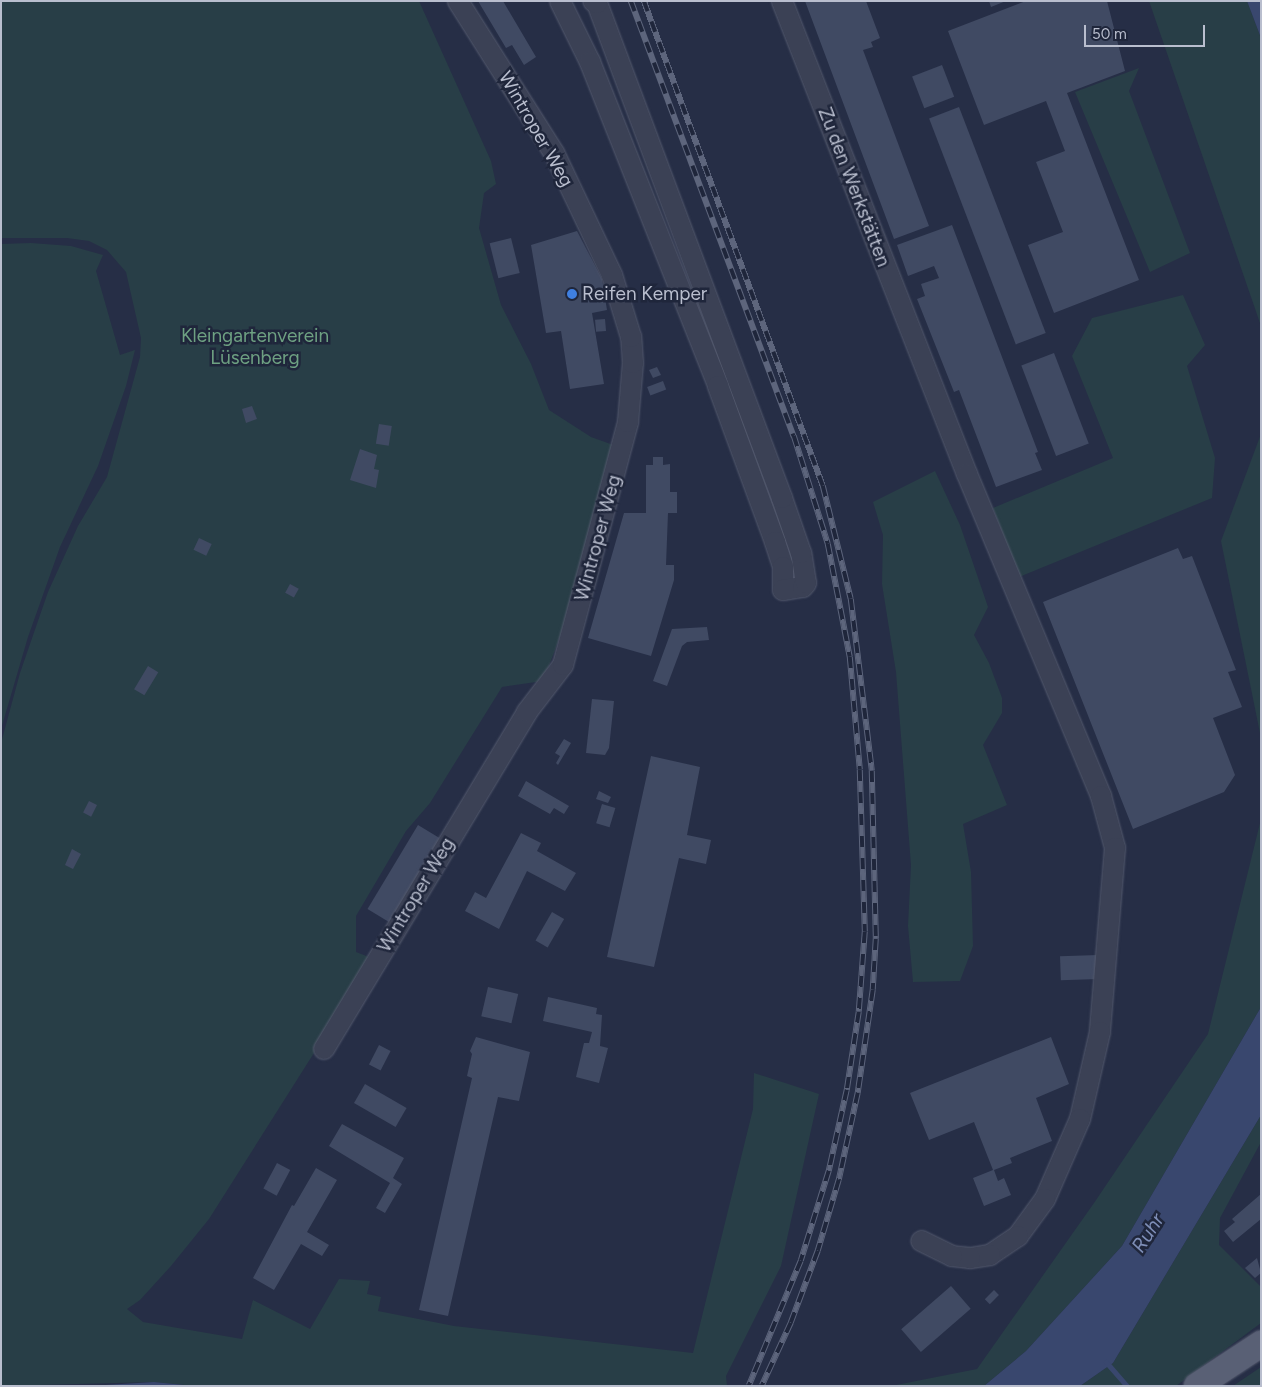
<!DOCTYPE html>
<meta charset="utf-8">
<style>
body{margin:0}
#map{position:relative;width:1262px;height:1387px;overflow:hidden;background:#262e46;font-family:Figtree,sans-serif}
div>[style]{position:absolute}
[style*='--x']{left:calc(var(--x)*1px);top:calc(var(--y)*1px);width:calc(var(--w)*1px);rotate:calc(var(--a)*1deg)}
.green>*{inset:0;background:#283e47}
.water>*{inset:0;background:#39476e}
.stream>*{height:5px;margin:-2.5px;padding:0 2.5px;transform-origin:2.5px;border-radius:2.5px;background:#39476e}
.building>*{inset:0;background:#404a63;transform-origin:0 0}
.roads{filter:drop-shadow(0 0 1px #53596d) drop-shadow(0 0 1px #53596d)}
.minor>*{height:20px;margin:-10px;padding:0 10px;transform-origin:10px;border-radius:10px;background:#3b4155}
.major>*{height:26px;margin:-13px;padding:0 13px;transform-origin:13px;border-radius:13px;background:#596075}
.rail>*{height:5.5px;margin-top:-2.75px;transform-origin:0;background:repeating-linear-gradient(90deg,#1f263b 0 11px,#5d657c 0 22px);box-sizing:border-box;border-block:1px solid #5d657c}
.dots>*{width:14px;height:14px;translate:-50% -50%;box-sizing:border-box;border:2px solid #1f263b;border-radius:50%}
span{translate:-50% -50%;white-space:nowrap;text-align:center;line-height:1.15;-webkit-text-stroke:5px #1f263b;paint-order:stroke}
.street-label{font-size:19px;color:#b9bece}
.poi-label{font-size:19px;color:#b9bece}
.left{translate:0 -50%;text-align:left}
.park-label{font-size:19px;color:#6ea182}
.water-label{font-size:20px;color:#7e8eb7;font-style:italic}
.frame{position:absolute;inset:0;border:2px solid #b9bece;pointer-events:none}
.scale{position:absolute;left:1084px;top:25px;width:121px;height:22px;box-sizing:border-box;border:2px solid #b9bece;border-top:0;padding-left:6px;font-size:15px;line-height:18px;white-space:nowrap;color:#b9bece;-webkit-text-stroke:4px #1f263b;paint-order:stroke}
</style>
<div id="map">
<div class="green">
<div style="clip-path:polygon(1px 1px,419px 1px,491px 161px,496px 184px,484px 193px,479px 228px,501px 305px,531px 364px,549px 410px,591px 437px,616px 446px,582px 580px,543px 681px,502px 687px,430px 803px,406px 831px,356px 916px,356px 952px,369px 957px,338px 1015px,209px 1219px,171px 1266px,140px 1300px,127px 1309px,143px 1322px,242px 1339px,253px 1300px,310px 1329px,339px 1279px,370px 1281px,367px 1294px,381px 1297px,378px 1311px,454px 1326px,693px 1353px,753px 1109px,754px 1073px,819px 1094px,781px 1266px,726px 1376px,727px 1386px,194px 1386px,154px 1382px,1px 1386px,1px 743px,20px 673px,48px 592px,78px 526px,107px 477px,140px 357px,141px 338px,126px 272px,107px 250px,89px 241px,67px 238px,1px 238px)"></div>
<div style="clip-path:polygon(1149px 1px,1247px 1px,1261px 38px,1261px 326px)"></div>
<div style="clip-path:polygon(1139px 68px,1129px 91px,1190px 253px,1150px 272px,1075px 92px)"></div>
<div style="clip-path:polygon(31px 243px,71px 246px,103px 255px,96px 271px,120px 355px,135px 350px,126px 386px,98px 466px,60px 547px,28px 637px,1px 729px,1px 244px)"></div>
<div style="clip-path:polygon(1183px 295px,1205px 345px,1187px 366px,1215px 458px,1212px 498px,1019px 577px,993px 508px,1113px 458px,1072px 356px,1092px 318px)"></div>
<div style="clip-path:polygon(1261px 434px,1261px 738px,1221px 541px)"></div>
<div style="clip-path:polygon(935px 471px,960px 525px,988px 607px,974px 635px,989px 663px,1002px 698px,1002px 713px,983px 745px,1007px 805px,963px 824px,971px 872px,973px 946px,960px 981px,913px 982px,908px 926px,911px 865px,896px 672px,882px 584px,883px 535px,873px 502px)"></div>
<div style="clip-path:polygon(1261px 819px,1261px 1007px,1122px 1246px,1026px 1351px,984px 1386px,891px 1386px,977px 1369px,1094px 1203px,1208px 1034px)"></div>
<div style="clip-path:polygon(1261px 1115px,1261px 1142px,1220px 1218px,1219px 1245px,1261px 1287px,1261px 1323px,1176px 1386px,1080px 1386px,1113px 1363px)"></div>
<div style="clip-path:polygon(1261px 1367px,1261px 1386px,1233px 1386px)"></div>
</div>
<div class="water">
<div style="clip-path:polygon(1247px 1px,1261px 1px,1261px 38px)"></div>
<div style="clip-path:polygon(1261px 1007px,1261px 1115px,1113px 1363px,1080px 1386px,984px 1386px,1026px 1351px,1122px 1246px)"></div>
<div style="clip-path:polygon(154px 1382px,194px 1386px,89px 1386px)"></div>
</div>
<div class="stream">
<div style="--x:1106;--y:1362;--w:32;--a:49"></div>
</div>
<div class="building">
<div style="clip-path:polygon(478px 1px,503px 1px,536px 57px,524px 65px,512px 45px,506px 48px)"></div>
<div style="clip-path:polygon(805px 1px,866px 1px,880px 38px,871px 42px,873px 47px,863px 50px,929px 226px,894px 239px)"></div>
<div style="clip-path:polygon(989px 1px,1006px 1px,991px 7px)"></div>
<div style="clip-path:polygon(1026px 1px,1107px 1px,1125px 71px,1067px 93px,1139px 280px,1054px 313px,1028px 245px,1063px 232px,1036px 162px,1065px 151px,1046px 101px,984px 125px,948px 31px)"></div>
<div style="left:942px;top:65px;width:34px;height:32px;rotate:69deg"></div>
<div style="left:959px;top:107px;width:242px;height:32px;rotate:69deg"></div>
<div style="clip-path:polygon(952px 225px,1038px 452px,1035px 453px,1042px 470px,996px 487px,959px 390px,954px 392px,917px 299px,925px 296px,921px 284px,939px 278px,934px 266px,908px 276px,897px 245px)"></div>
<div style="clip-path:polygon(577px 231px,602px 279px,607px 310px,592px 313px,604px 384px,570px 389px,561px 331px,546px 333px,531px 245px)"></div>
<div style="left:511px;top:238px;width:36px;height:22px;rotate:76deg"></div>
<div style="left:605px;top:319px;width:12px;height:10px;rotate:85deg"></div>
<div style="left:1054px;top:353px;width:97px;height:35px;rotate:69deg"></div>
<div style="clip-path:polygon(657px 367px,661px 375px,653px 378px,649px 370px)"></div>
<div style="left:663px;top:381px;width:9px;height:17px;rotate:69deg"></div>
<div style="clip-path:polygon(252px 406px,257px 419px,246px 423px,242px 409px)"></div>
<div style="left:379px;top:424px;width:13px;height:20px;rotate:9deg"></div>
<div style="clip-path:polygon(360px 449px,377px 455px,374px 469px,379px 470px,376px 488px,350px 480px)"></div>
<div style="clip-path:polygon(653px 457px,663px 457px,663px 465px,670px 464px,670px 492px,677px 492px,677px 513px,668px 513px,666px 565px,674px 565px,674px 580px,651px 656px,588px 638px,624px 513px,646px 513px,646px 465px,653px 465px)"></div>
<div style="left:199px;top:538px;width:14px;height:13px;rotate:25deg"></div>
<div style="clip-path:polygon(1178px 548px,1183px 559px,1192px 556px,1236px 670px,1228px 672px,1242px 707px,1213px 718px,1235px 775px,1224px 792px,1133px 829px,1043px 602px)"></div>
<div style="left:290px;top:584px;width:10px;height:10px;rotate:29deg"></div>
<div style="clip-path:polygon(707px 627px,709px 640px,687px 642px,682px 646px,667px 686px,653px 681px,672px 629px)"></div>
<div style="left:148px;top:666px;width:12px;height:27px;rotate:31deg"></div>
<div style="clip-path:polygon(592px 699px,614px 701px,609px 748px,605px 755px,586px 753px)"></div>
<div style="clip-path:polygon(564px 739px,571px 743px,558px 765px,556px 763px,560px 756px,555px 753px)"></div>
<div style="clip-path:polygon(651px 756px,700px 767px,687px 835px,711px 840px,706px 864px,679px 858px,654px 967px,607px 957px)"></div>
<div style="clip-path:polygon(526px 781px,569px 806px,564px 814px,554px 808px,550px 814px,518px 796px)"></div>
<div style="clip-path:polygon(599px 791px,611px 797px,608px 803px,596px 799px)"></div>
<div style="left:89px;top:801px;width:9px;height:13px;rotate:27deg"></div>
<div style="left:602px;top:804px;width:14px;height:20px;rotate:17deg"></div>
<div style="left:418px;top:825px;width:26px;height:98px;rotate:31deg"></div>
<div style="clip-path:polygon(521px 833px,541px 843px,537px 851px,576px 873px,565px 891px,527px 871px,499px 929px,465px 911px,475px 892px,486px 898px)"></div>
<div style="clip-path:polygon(72px 849px,81px 854px,73px 869px,65px 865px)"></div>
<div style="left:552px;top:912px;width:14px;height:33px;rotate:30deg"></div>
<div style="left:1098px;top:955px;width:24px;height:38px;rotate:88deg"></div>
<div style="left:488px;top:987px;width:31px;height:30px;rotate:13deg"></div>
<div style="clip-path:polygon(548px 997px,597px 1008px,596px 1014px,602px 1015px,600px 1046px,608px 1048px,599px 1083px,576px 1077px,584px 1043px,589px 1043px,592px 1032px,543px 1021px)"></div>
<div style="clip-path:polygon(476px 1037px,530px 1052px,519px 1101px,498px 1097px,448px 1316px,419px 1310px,472px 1078px,467px 1076px,472px 1054px,470px 1051px)"></div>
<div style="clip-path:polygon(1051px 1037px,1069px 1084px,1036px 1098px,1052px 1141px,1010px 1158px,1012px 1163px,994px 1170px,998px 1181px,1004px 1178px,1011px 1195px,984px 1206px,973px 1178px,993px 1170px,974px 1122px,929px 1140px,910px 1093px)"></div>
<div style="left:379px;top:1045px;width:13px;height:22px;rotate:27deg"></div>
<div style="left:365px;top:1084px;width:48px;height:22px;rotate:30deg"></div>
<div style="clip-path:polygon(342px 1124px,404px 1158px,393px 1178px,402px 1184px,385px 1213px,376px 1208px,390px 1183px,329px 1146px)"></div>
<div style="left:277px;top:1163px;width:15px;height:29px;rotate:28deg"></div>
<div style="clip-path:polygon(316px 1168px,337px 1180px,307px 1232px,329px 1245px,322px 1256px,301px 1244px,274px 1290px,253px 1278px,292px 1205px,294px 1206px)"></div>
<div style="clip-path:polygon(1261px 1194px,1261px 1219px,1233px 1242px,1224px 1231px,1235px 1222px,1232px 1219px)"></div>
<div style="clip-path:polygon(1257px 1258px,1261px 1273px,1255px 1278px,1245px 1268px)"></div>
<div style="left:951px;top:1286px;width:30px;height:66px;rotate:49deg"></div>
<div style="left:994px;top:1290px;width:7px;height:13px;rotate:45deg"></div>
</div>
<div class="roads">
<div class="minor">
<div style="--x:560;--y:1;--w:68;--a:63.8"></div>
<div style="--x:590;--y:62;--w:348;--a:68.4"></div>
<div style="--x:718;--y:386;--w:166;--a:69.9"></div>
<div style="--x:775;--y:542;--w:26;--a:72"></div>
<div style="--x:783;--y:567;--w:23;--a:90"></div>
<div style="--x:783;--y:590;--w:20;--a:-9"></div>
<div style="--x:803;--y:587;--w:5;--a:-53"></div>
<div style="--x:806;--y:583;--w:30;--a:-99"></div>
<div style="--x:801;--y:553;--w:58;--a:-109.1"></div>
<div style="--x:782;--y:498;--w:528;--a:-110.49"></div>
<div style="--x:597;--y:3;--w:4;--a:-153"></div>
<div style="--x:782;--y:1;--w:508;--a:68.64"></div>
<div style="--x:967;--y:474;--w:349;--a:67.4"></div>
<div style="--x:1101;--y:796;--w:54;--a:74.9"></div>
<div style="--x:1115;--y:848;--w:185;--a:94.7"></div>
<div style="--x:1100;--y:1032;--w:89;--a:102.9"></div>
<div style="--x:1080;--y:1119;--w:87;--a:113.6"></div>
<div style="--x:1045;--y:1199;--w:46;--a:126.1"></div>
<div style="--x:1018;--y:1236;--w:34;--a:146"></div>
<div style="--x:990;--y:1255;--w:20;--a:171"></div>
<div style="--x:970;--y:1258;--w:18;--a:-174"></div>
<div style="--x:952;--y:1256;--w:34;--a:-154"></div>
<div style="--x:324;--y:1049;--w:393;--a:-58.9"></div>
<div style="--x:527;--y:712;--w:59;--a:-52.5"></div>
<div style="--x:563;--y:665;--w:252;--a:-75"></div>
<div style="--x:628;--y:422;--w:59;--a:-85.2"></div>
<div style="--x:633;--y:363;--w:26;--a:-94"></div>
<div style="--x:631;--y:337;--w:65;--a:-107"></div>
<div style="--x:612;--y:275;--w:135;--a:-115.4"></div>
<div style="--x:554;--y:153;--w:180;--a:-122.3"></div>
</div>
<div class="major">
<div style="--x:1197;--y:1386;--w:77;--a:-33.3"></div>
</div>
</div>
<div class="rail">
<div style="--x:631;--y:1;--w:465;--a:69.5"></div>
<div style="--x:794;--y:436;--w:113;--a:72.5"></div>
<div style="--x:828;--y:544;--w:115;--a:79"></div>
<div style="--x:850;--y:657;--w:113;--a:84.9"></div>
<div style="--x:860;--y:770;--w:162;--a:88.2"></div>
<div style="--x:865;--y:932;--w:80;--a:94.3"></div>
<div style="--x:859;--y:1012;--w:79;--a:98.7"></div>
<div style="--x:847;--y:1090;--w:83;--a:102.5"></div>
<div style="--x:829;--y:1171;--w:94;--a:107.3"></div>
<div style="--x:801;--y:1261;--w:135;--a:112.6"></div>
<div style="--x:644;--y:1;--w:517;--a:69.74"></div>
<div style="--x:823;--y:486;--w:116;--a:76.1"></div>
<div style="--x:851;--y:599;--w:173;--a:83"></div>
<div style="--x:872;--y:771;--w:168;--a:88.6"></div>
<div style="--x:876;--y:939;--w:51;--a:93.4"></div>
<div style="--x:873;--y:990;--w:104;--a:98.3"></div>
<div style="--x:858;--y:1093;--w:89;--a:102.3"></div>
<div style="--x:839;--y:1180;--w:74;--a:106.5"></div>
<div style="--x:818;--y:1251;--w:77;--a:110.6"></div>
<div style="--x:791;--y:1323;--w:69;--a:114.7"></div>
</div>
<div class="dots">
<div style="left:572px;top:294px;background:#3f7fe0"></div>
</div>
<div class="street-label">
<span style="left:536px;top:129px;rotate:60deg">Wintroper Weg</span>
<span style="left:854px;top:187px;rotate:69deg">Zu den Werkstätten</span>
<span style="left:598px;top:538px;rotate:-75deg">Wintroper Weg</span>
<span style="left:416px;top:895px;rotate:-59deg">Wintroper Weg</span>
</div>
<div class="poi-label">
<span class="left" style="left:582px;top:294px">Reifen Kemper</span>
</div>
<div class="park-label">
<span style="left:255px;top:347px">Kleingartenverein<br>Lüsenberg</span>
</div>
<div class="water-label">
<span style="left:1148px;top:1233px;rotate:-57deg">Ruhr</span>
</div>
<div class="frame"></div>
<div class="scale">50 m</div>
</div>
